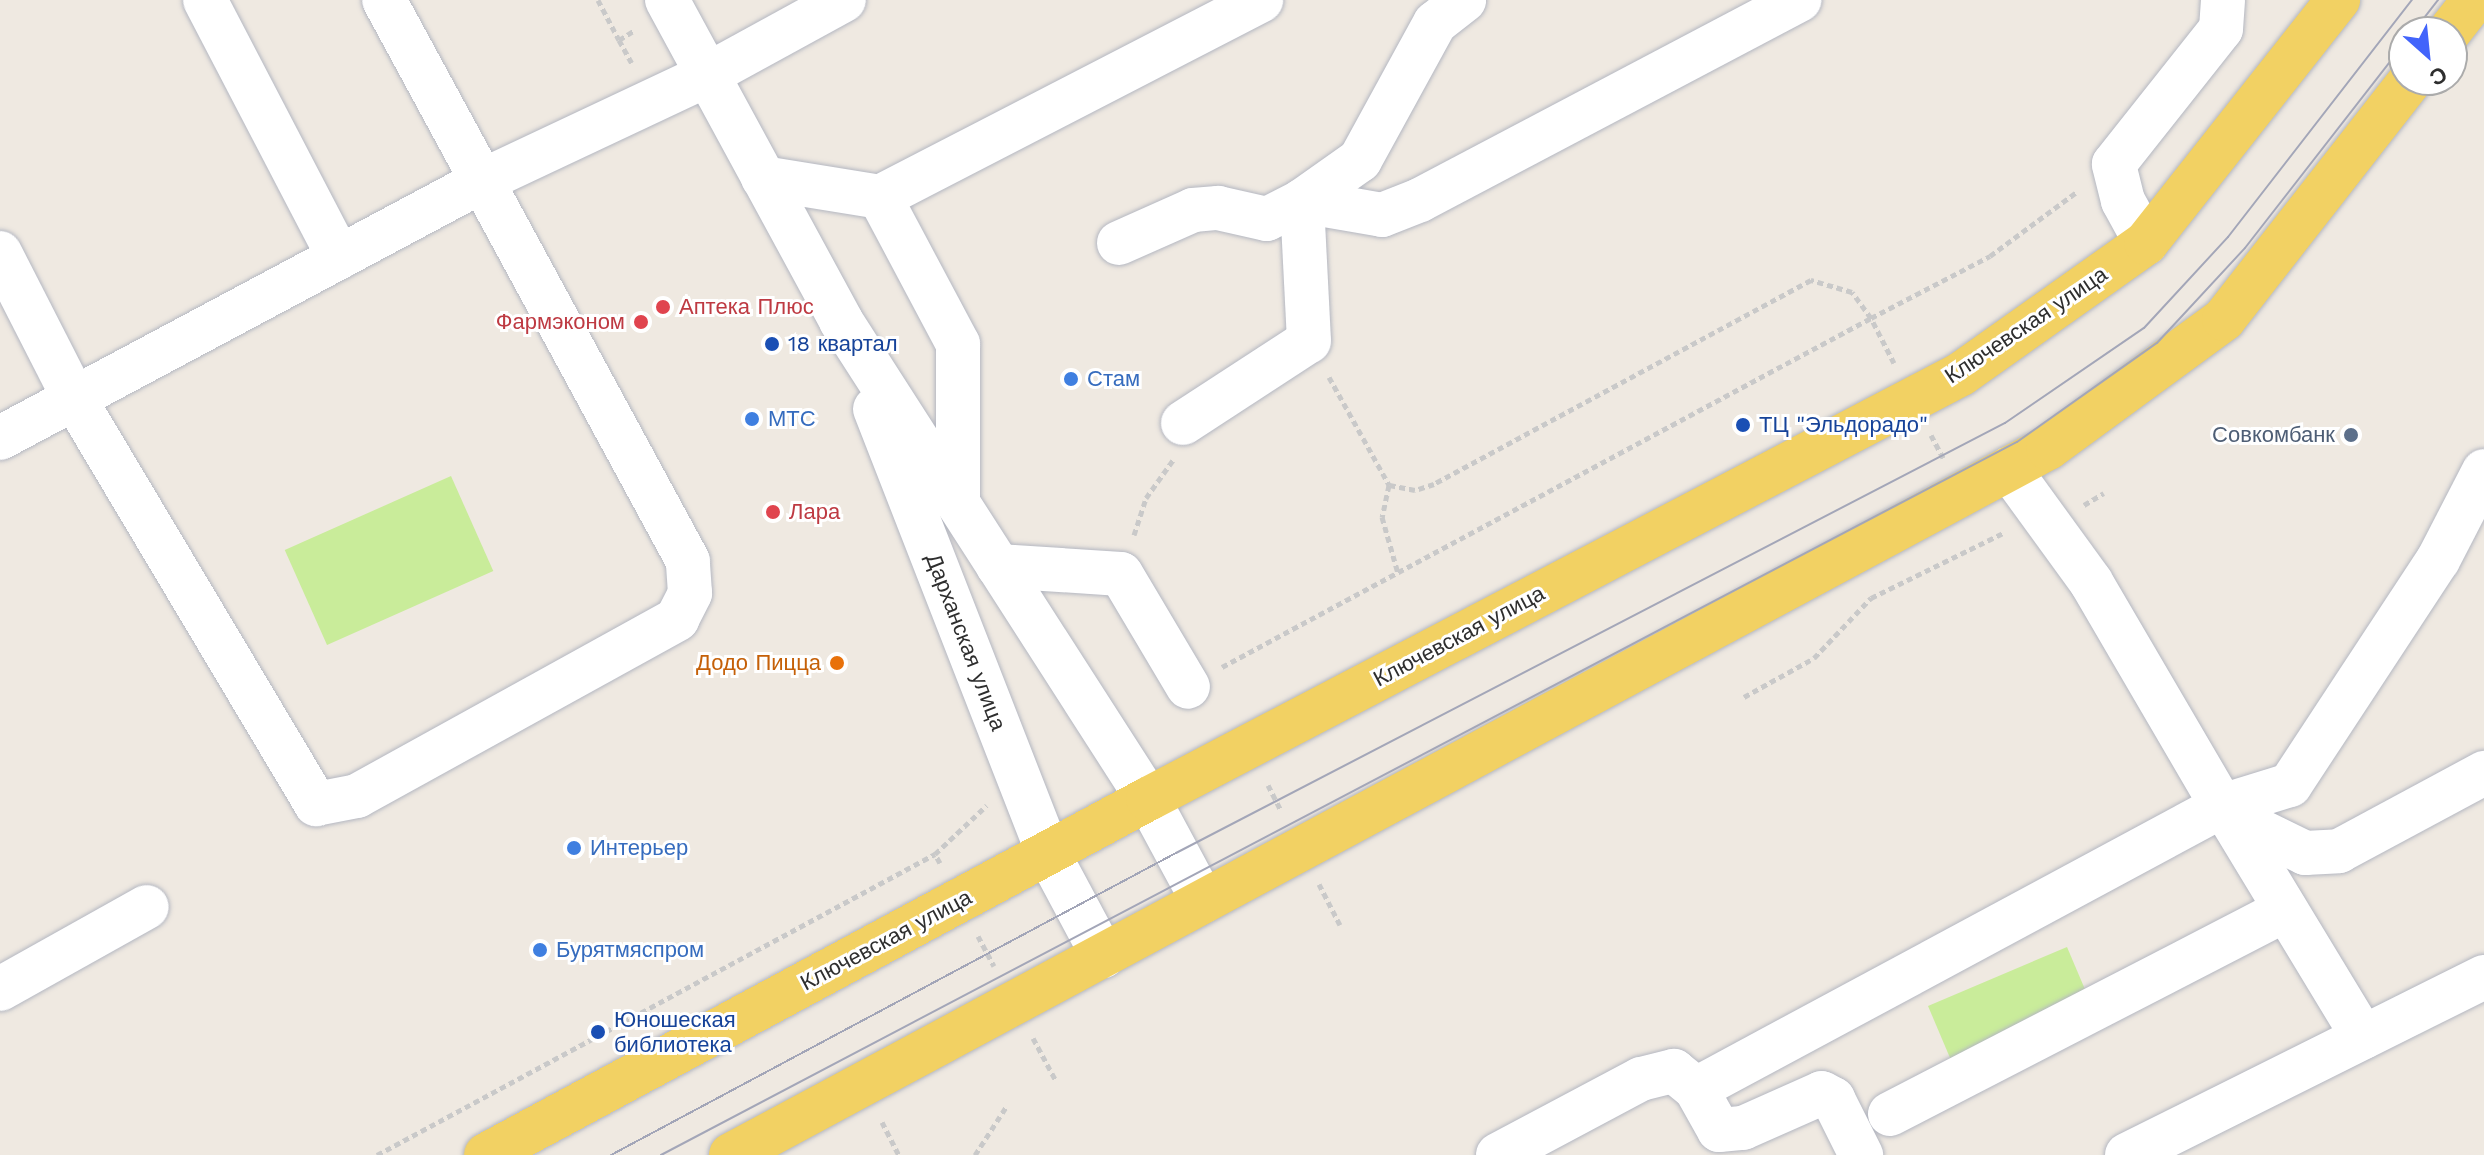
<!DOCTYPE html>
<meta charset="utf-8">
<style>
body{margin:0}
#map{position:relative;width:2484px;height:1155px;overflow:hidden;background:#efe9e1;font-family:"Work Sans",sans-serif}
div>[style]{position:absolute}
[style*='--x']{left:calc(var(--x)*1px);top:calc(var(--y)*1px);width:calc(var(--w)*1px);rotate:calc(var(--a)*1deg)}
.pitch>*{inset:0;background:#c9ec9a;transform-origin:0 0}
.path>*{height:5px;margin-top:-2.5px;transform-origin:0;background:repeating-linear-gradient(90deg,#c9c9c9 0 6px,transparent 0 10px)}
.roads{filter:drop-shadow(0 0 2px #b4b7c1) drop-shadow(0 0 2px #b4b7c1)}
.minor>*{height:44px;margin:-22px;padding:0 22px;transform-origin:22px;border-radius:22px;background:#fff}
.major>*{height:44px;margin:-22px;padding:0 22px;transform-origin:22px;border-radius:22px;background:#f2d163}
.tram>*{height:2px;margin:-1px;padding:0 1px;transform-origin:1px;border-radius:1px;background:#a3a6b8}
.dots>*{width:22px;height:22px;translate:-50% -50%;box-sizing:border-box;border:4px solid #fff;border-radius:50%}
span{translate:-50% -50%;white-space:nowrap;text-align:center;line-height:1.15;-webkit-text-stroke:6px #fff;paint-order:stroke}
.health-label{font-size:22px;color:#be3a42}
.left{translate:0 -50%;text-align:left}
.right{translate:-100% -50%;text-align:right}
.street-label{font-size:22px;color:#2e2e2e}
.transit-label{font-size:22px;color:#164399}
.shop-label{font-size:22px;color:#366cbe}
.service-label{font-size:22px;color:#4e5e75}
.food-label{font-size:22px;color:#c56008}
.north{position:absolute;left:2388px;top:16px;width:80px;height:80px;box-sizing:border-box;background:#fff;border:2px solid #ababab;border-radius:50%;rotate:153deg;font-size:22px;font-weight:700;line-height:32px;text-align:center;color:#2e2e2e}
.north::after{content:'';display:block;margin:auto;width:28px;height:36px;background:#4264fb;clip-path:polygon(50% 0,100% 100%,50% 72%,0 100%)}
</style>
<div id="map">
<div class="pitch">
<div style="left:451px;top:476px;width:104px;height:182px;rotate:66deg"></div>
<div style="left:2067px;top:947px;width:63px;height:151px;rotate:67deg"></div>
</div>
<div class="path">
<div style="--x:598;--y:0;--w:45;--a:62.3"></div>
<div style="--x:619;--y:40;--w:19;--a:-32"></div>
<div style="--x:619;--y:40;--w:26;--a:61"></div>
<div style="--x:1894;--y:363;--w:51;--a:-117.1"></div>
<div style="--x:1871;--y:318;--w:134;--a:-27.5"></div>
<div style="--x:1990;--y:256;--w:109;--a:-36.5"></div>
<div style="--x:1329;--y:377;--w:124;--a:60.9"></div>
<div style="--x:1389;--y:485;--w:33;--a:102"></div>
<div style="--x:1382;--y:517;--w:58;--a:74.1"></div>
<div style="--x:1931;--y:435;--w:26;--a:62"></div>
<div style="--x:2084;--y:505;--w:23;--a:-31"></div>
<div style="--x:1134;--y:535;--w:39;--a:-72"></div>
<div style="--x:1146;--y:498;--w:47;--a:-54.6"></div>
<div style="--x:1222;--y:667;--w:737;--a:-28.27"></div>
<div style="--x:1871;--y:318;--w:32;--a:-126"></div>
<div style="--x:1852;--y:292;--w:43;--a:-163.7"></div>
<div style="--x:1811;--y:280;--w:429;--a:151.6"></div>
<div style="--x:1434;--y:484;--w:20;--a:162"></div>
<div style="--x:1415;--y:490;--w:26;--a:-169"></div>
<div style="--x:1744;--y:697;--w:80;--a:-29.1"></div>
<div style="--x:1814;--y:658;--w:83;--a:-46.5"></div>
<div style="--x:1871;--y:598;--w:149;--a:-26.2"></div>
<div style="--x:1268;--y:785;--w:29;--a:63"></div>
<div style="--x:940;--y:863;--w:10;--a:-119"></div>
<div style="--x:935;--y:854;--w:71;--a:-43.3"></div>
<div style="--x:1319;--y:884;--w:46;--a:62.9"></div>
<div style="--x:978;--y:936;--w:34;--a:62"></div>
<div style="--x:1033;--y:1038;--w:47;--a:61.8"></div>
<div style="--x:882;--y:1122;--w:37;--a:63"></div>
<div style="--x:377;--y:1155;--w:634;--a:-28.34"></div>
<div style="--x:975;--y:1155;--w:57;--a:-57.1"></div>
</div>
<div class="roads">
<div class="minor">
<div style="--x:205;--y:0;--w:290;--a:62.5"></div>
<div style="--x:667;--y:0;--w:365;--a:61.5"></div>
<div style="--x:841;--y:321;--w:568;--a:57.29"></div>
<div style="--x:1148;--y:799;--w:116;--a:61.7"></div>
<div style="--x:763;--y:178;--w:119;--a:9.2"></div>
<div style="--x:1302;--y:201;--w:81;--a:9.9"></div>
<div style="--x:1382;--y:215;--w:41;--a:-21.5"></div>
<div style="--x:1420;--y:200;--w:429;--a:-27.8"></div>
<div style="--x:1119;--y:243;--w:81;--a:-24"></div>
<div style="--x:1193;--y:210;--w:25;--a:-5"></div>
<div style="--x:1218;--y:208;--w:50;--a:12.7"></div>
<div style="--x:1267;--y:219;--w:39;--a:-27"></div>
<div style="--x:1302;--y:201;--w:71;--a:-35.3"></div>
<div style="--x:1360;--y:160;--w:156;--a:-61.3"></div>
<div style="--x:1435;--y:23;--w:37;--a:-38"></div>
<div style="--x:2146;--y:243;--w:48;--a:-118.7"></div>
<div style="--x:2123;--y:201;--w:38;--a:-104"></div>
<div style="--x:2114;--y:164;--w:172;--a:-51.6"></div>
<div style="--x:2221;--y:29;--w:29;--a:-86"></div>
<div style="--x:0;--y:253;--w:163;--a:63"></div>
<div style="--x:74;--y:398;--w:473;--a:59.2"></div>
<div style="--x:316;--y:804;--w:42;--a:-11"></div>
<div style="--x:357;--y:796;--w:366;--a:-28.9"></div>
<div style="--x:677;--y:619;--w:29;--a:-63"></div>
<div style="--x:690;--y:593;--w:32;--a:-94"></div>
<div style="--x:688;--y:561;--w:638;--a:-118.45"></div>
<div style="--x:875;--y:409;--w:477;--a:68.7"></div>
<div style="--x:1048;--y:853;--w:117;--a:61.9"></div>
<div style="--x:1183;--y:423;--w:150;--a:-33.1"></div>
<div style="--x:1309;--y:341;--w:140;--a:-92.9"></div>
<div style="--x:0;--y:438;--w:546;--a:-28.07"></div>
<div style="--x:482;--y:181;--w:249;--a:-25.2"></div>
<div style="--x:707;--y:75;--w:156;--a:-28.7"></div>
<div style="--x:2009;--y:469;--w:140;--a:54"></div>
<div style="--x:2091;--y:582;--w:259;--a:59.7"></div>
<div style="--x:2222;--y:806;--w:39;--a:35"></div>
<div style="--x:2254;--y:828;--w:57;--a:26.1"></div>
<div style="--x:2305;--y:853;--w:34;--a:-3"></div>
<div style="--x:2339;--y:851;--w:165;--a:-28.3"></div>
<div style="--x:958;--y:503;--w:159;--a:-90"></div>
<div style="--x:958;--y:344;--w:166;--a:-118"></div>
<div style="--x:880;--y:197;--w:429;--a:-27.3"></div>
<div style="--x:998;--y:566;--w:123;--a:3.7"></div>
<div style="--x:1121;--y:574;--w:131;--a:59.3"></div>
<div style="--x:2228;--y:814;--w:261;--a:58.8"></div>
<div style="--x:0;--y:989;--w:168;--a:-29.2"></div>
<div style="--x:1696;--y:1089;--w:597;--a:-28.28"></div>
<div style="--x:2222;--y:806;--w:71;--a:-17.2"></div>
<div style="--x:2290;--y:785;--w:269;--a:-56.7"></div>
<div style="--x:2438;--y:560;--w:100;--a:-62.7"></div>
<div style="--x:1890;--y:1114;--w:445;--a:-27.3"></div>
<div style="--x:1498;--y:1155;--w:162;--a:-28"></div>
<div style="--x:1641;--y:1079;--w:34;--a:-14"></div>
<div style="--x:1674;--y:1071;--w:28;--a:39"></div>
<div style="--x:1696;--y:1089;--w:47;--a:60.7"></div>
<div style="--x:1719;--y:1130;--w:24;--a:-5"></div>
<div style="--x:1743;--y:1128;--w:86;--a:-23.9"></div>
<div style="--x:1822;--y:1093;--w:13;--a:29"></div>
<div style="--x:1833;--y:1099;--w:63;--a:63.4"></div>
<div style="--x:2127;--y:1155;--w:399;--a:-26.5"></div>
</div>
<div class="major">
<div style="--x:2449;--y:32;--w:41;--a:-52"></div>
<div style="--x:486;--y:1155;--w:752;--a:-28.27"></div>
<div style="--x:1148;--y:799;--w:917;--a:-27.6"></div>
<div style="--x:1961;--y:374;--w:227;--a:-35.3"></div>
<div style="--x:2146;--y:243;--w:310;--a:-51.7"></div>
<div style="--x:731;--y:1155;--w:1495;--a:-28.23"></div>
<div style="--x:2048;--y:448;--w:218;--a:-36.2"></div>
<div style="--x:2224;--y:319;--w:303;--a:-52"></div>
</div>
</div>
<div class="tram">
<div style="--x:2413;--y:32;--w:41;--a:-52"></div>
<div style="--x:611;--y:1155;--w:641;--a:-28.13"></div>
<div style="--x:1176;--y:853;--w:934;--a:-27.42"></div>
<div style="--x:2005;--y:423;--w:168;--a:-34.4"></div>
<div style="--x:2144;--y:328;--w:124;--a:-47.3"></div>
<div style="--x:2228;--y:237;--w:300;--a:-52.2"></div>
<div style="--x:661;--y:1155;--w:1532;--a:-27.74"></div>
<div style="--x:2017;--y:442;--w:171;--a:-35.3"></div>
<div style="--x:2157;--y:343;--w:129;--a:-47.2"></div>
<div style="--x:2245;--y:248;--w:259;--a:-52.1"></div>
</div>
<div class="dots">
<div style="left:663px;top:307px;background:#e0444e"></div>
<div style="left:641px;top:322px;background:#e0444e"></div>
<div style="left:772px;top:344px;background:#1a4fb4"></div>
<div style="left:1071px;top:379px;background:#3f7fe0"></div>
<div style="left:752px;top:419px;background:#3f7fe0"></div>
<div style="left:1743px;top:425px;background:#1a4fb4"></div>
<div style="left:2351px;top:435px;background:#5c6f8a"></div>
<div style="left:773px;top:512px;background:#e0444e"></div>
<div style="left:837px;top:663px;background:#e8710a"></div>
<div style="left:574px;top:848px;background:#3f7fe0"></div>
<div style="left:540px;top:950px;background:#3f7fe0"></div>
<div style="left:598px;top:1032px;background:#1a4fb4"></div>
</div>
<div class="health-label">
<span class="left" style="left:679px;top:307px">Аптека Плюс</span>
<span class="right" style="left:625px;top:322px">Фармэконом</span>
<span class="left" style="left:789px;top:512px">Лара</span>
</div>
<div class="street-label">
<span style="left:2026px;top:325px;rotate:-34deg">Ключевская улица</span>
<span style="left:1459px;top:636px;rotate:-28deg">Ключевская улица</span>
<span style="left:966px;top:642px;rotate:69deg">Дарханская улица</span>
<span style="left:886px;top:940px;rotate:-28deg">Ключевская улица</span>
</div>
<div class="transit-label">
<span class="left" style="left:788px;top:344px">18 квартал</span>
<span class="left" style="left:1759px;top:425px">ТЦ "Эльдорадо"</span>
<span class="left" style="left:614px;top:1032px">Юношеская<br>библиотека</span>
</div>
<div class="shop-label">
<span class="left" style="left:1087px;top:379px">Стам</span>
<span class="left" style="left:768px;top:419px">МТС</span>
<span class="left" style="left:590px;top:848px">Интерьер</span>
<span class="left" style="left:556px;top:950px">Бурятмяспром</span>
</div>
<div class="service-label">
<span class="right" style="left:2335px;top:435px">Совкомбанк</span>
</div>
<div class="food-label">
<span class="right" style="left:821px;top:663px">Додо Пицца</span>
</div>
<div class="north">С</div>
</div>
